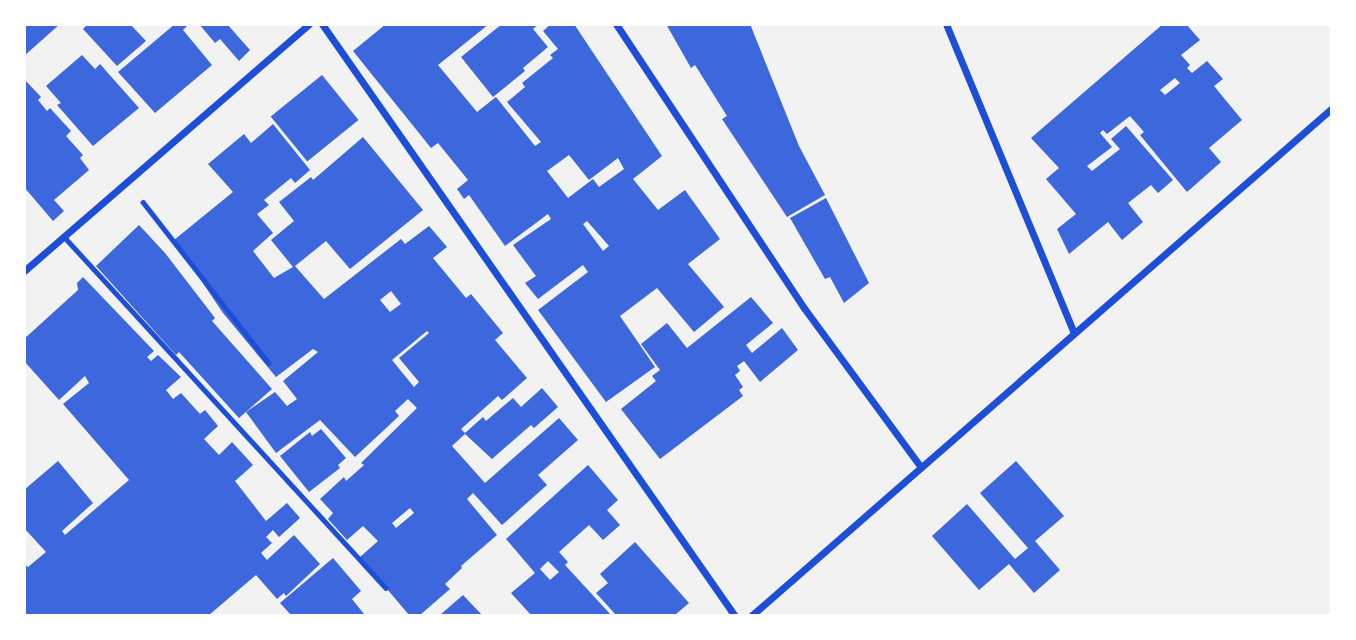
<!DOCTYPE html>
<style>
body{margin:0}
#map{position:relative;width:1356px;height:640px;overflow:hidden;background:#f2f2f2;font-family:"Work Sans",sans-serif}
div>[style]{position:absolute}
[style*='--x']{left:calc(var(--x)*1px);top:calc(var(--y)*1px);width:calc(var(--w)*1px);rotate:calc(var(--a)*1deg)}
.building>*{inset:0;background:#3d67dc;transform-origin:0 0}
.path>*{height:4.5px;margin:-2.25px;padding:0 2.25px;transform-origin:2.25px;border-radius:2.25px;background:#1d4ed8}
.service>*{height:5px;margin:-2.5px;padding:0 2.5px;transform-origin:2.5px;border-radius:2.5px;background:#1d4ed8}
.minor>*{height:7px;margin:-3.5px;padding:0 3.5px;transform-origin:3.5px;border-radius:3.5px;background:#1d4ed8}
span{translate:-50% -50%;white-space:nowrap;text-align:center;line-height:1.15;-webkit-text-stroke:5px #fff;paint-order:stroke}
.frame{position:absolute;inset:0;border:26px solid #fff;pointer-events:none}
</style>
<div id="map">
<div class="building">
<div style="clip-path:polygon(24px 24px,60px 24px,24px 56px)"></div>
<div style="clip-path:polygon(88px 24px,130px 24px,146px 41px,117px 66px,83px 29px)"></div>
<div style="clip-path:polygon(175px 24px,189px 24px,183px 30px,212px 65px,155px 113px,118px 72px)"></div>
<div style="clip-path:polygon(199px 24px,227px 24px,250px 50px,239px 61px,220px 39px,215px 43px)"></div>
<div style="clip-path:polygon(evenodd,386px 24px,489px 24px,438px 65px,477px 112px,496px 97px,535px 146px,541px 142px,507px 102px,525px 87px,522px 83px,553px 58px,550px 55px,558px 49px,543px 31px,551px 24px,574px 24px,662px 156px,633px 179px,658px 210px,685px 190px,720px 239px,688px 264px,724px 307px,694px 332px,657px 288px,620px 316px,655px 367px,606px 402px,538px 310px,588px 272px,583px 265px,538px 299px,525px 283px,536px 276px,513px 245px,551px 219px,548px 214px,505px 246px,469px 195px,464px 199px,457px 189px,468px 180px,438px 143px,431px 148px,353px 51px,386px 24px,569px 155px,589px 180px,618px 158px,624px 169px,599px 187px,593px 179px,568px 198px,547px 171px,569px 155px,386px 24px,587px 221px,609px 246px,603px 251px,583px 224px,587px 221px)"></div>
<div style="clip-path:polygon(502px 24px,539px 24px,533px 29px,548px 47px,523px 68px,525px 71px,493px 97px,461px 57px)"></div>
<div style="clip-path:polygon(666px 24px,750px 24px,799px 146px,825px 195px,787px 217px,722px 119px,727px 116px,695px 65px,691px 68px)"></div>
<div style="clip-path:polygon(evenodd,1163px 24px,1186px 24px,1200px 40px,1181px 55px,1190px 65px,1187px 68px,1192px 73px,1207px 61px,1223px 79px,1214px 86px,1242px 120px,1209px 148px,1221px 162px,1187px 192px,1140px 135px,1144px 132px,1130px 116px,1107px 134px,1103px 130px,1100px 133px,1112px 147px,1087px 166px,1092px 171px,1120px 149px,1111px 139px,1126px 126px,1173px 180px,1158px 193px,1151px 185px,1128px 203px,1143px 222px,1122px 240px,1108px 222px,1069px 254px,1057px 229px,1076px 214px,1046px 179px,1059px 168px,1031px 138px,1163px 24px,1175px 78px,1180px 83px,1165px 95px,1160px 90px,1175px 78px)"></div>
<div style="clip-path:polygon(82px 55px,95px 69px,100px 64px,139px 108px,93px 146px,57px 105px,61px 103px,46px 86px)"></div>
<div style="left:322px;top:75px;width:58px;height:66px;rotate:51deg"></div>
<div style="clip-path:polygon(24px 79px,41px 97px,38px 100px,47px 111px,50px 108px,71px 131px,66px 136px,83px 155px,80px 158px,89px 170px,54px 200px,64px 211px,53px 221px,24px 187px)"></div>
<div style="clip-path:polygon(evenodd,273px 124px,310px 170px,295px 183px,291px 178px,264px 200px,269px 205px,257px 214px,273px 233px,253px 251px,274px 278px,293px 267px,271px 240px,294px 221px,279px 202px,311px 177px,313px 180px,363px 137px,423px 210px,350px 269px,326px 241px,295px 266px,324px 299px,401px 239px,405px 244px,429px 226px,447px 247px,433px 258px,466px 298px,471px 294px,503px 333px,495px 340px,527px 378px,502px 400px,498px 396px,461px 429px,465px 433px,483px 417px,486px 421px,513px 398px,521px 407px,542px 388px,558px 407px,534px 428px,531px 425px,492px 459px,465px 434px,452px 446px,485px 483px,559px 418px,578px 440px,538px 475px,547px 485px,502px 525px,473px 493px,467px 499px,497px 535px,461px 566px,462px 568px,445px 584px,450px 589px,420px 615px,409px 615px,360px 557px,378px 541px,363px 526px,347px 540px,328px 519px,333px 513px,320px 499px,344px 477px,346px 481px,364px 465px,361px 463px,417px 408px,408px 399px,395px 411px,399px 416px,355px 457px,320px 420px,276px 453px,246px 412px,275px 392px,287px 406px,297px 399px,283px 381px,318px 352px,313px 349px,276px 377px,223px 313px,174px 240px,233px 192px,208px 164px,244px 134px,251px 143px,273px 124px,391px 291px,401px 304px,390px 312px,380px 300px,391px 291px,273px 124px,427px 331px,429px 333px,399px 358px,419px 382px,414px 387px,392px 360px,427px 331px,273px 124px,410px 508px,414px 513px,396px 528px,392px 523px,410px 508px)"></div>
<div style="clip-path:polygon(826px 198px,869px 283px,844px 303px,830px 277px,825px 279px,790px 218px)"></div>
<div style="clip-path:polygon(139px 225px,165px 253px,215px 318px,212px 321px,272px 389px,239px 418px,179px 352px,176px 355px,96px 266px)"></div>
<div style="clip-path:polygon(83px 277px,154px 351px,147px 357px,151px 361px,158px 355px,181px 377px,166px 390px,173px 399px,181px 393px,200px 414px,205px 410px,218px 426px,204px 439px,219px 455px,232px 442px,253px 465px,235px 481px,266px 521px,287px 503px,300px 518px,279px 537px,273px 530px,266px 537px,272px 543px,261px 553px,267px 560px,294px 535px,320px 564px,286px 596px,284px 593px,277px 599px,256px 575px,209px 615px,24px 615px,24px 564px,28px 567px,46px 552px,24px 528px,24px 490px,58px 461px,93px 503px,62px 531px,65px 535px,129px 480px,63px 404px,89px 383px,85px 376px,59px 400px,24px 361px,24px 339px,78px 290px,77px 283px)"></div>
<div style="clip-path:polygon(751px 297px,773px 323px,746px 345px,752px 353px,782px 328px,798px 350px,760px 382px,744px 361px,737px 366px,740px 371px,735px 375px,743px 387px,739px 390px,743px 396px,660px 459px,621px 409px,656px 381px,652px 376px,660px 370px,641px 344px,667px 323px,687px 348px)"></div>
<div style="clip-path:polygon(321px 429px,346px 458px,338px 465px,340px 468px,309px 492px,280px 456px,310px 432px,312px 436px)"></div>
<div style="clip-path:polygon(1016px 461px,1064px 516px,1035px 541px,1060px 570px,1034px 593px,1009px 564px,979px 590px,932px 536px,967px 504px,1015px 559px,1028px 548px,980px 493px)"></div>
<div style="clip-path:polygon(evenodd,588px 465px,618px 500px,607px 510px,620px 525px,603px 540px,589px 525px,559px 552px,568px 562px,565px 565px,611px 615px,531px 615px,511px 593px,535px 573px,506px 539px,588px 465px,548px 561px,559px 572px,550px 580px,540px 569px,548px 561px)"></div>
<div style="clip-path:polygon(635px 542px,689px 603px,675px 615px,616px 615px,596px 593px,608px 583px,600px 574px)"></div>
<div style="clip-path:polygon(333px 558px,361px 591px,352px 599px,364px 614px,291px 615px,280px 603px)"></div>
<div style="clip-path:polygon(463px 595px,482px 615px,440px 615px)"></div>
</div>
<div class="path">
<div style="--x:143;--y:202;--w:204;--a:52"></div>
</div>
<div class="service">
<div style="--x:64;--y:237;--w:476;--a:47.5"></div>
</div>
<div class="minor">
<div style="--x:322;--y:24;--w:722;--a:55.1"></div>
<div style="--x:616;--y:24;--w:341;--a:56.5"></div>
<div style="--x:804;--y:308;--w:197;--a:53.7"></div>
<div style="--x:946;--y:24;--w:334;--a:67.5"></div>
<div style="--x:24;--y:271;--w:377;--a:-40.9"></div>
<div style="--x:751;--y:616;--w:772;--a:-41.16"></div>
</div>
<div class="frame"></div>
</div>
